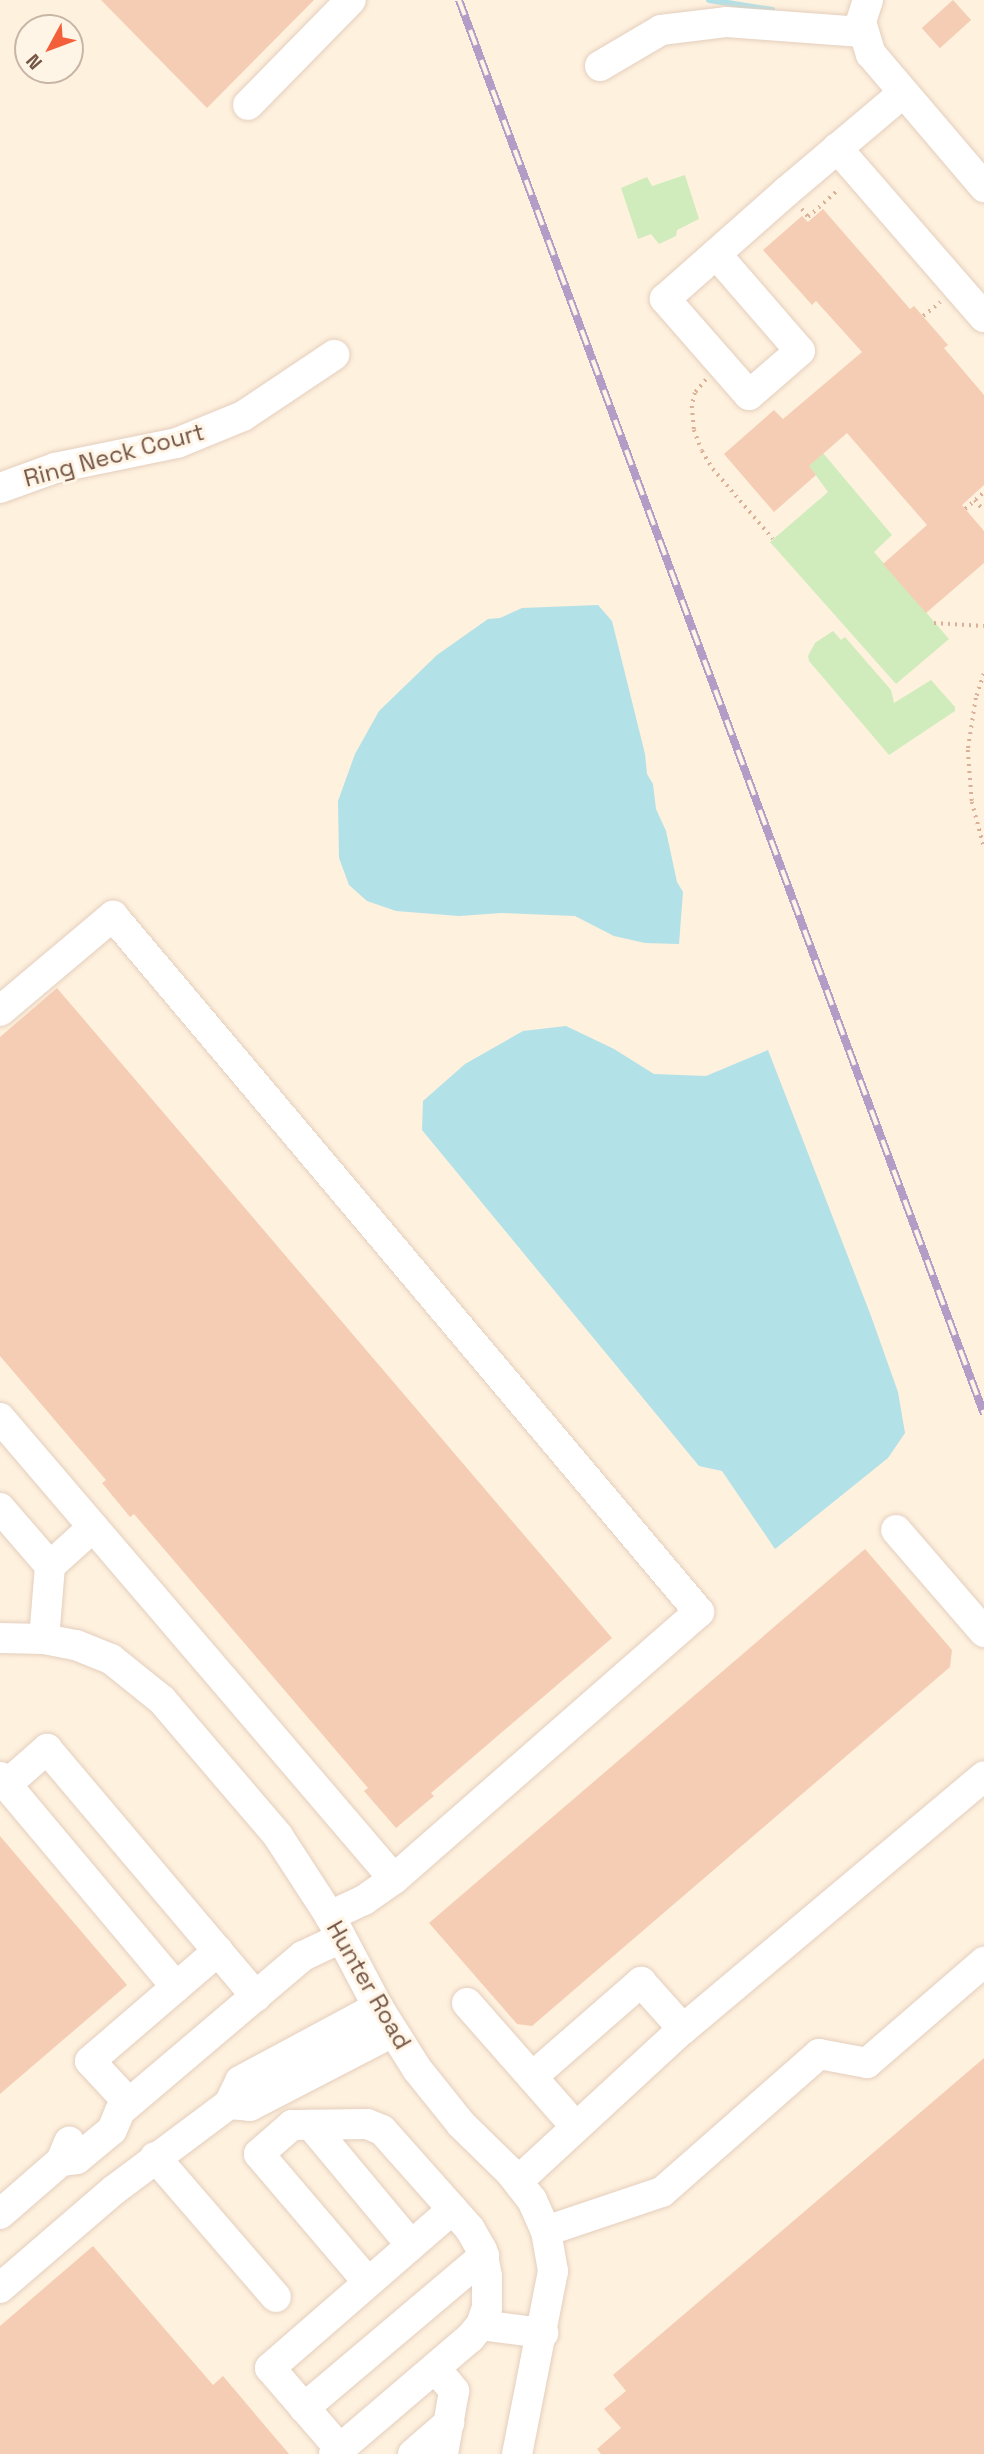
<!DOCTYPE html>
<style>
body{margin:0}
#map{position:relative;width:984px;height:2454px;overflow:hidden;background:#fef1de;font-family:"Space Grotesk",sans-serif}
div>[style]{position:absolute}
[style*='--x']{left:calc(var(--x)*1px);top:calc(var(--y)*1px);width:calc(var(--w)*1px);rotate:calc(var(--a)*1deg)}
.green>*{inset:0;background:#d0ecbc}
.water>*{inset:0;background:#b2e1e8}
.stream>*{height:6px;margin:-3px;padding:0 3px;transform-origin:3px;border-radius:3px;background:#b2e1e8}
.building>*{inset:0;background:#f5cdb4;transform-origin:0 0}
.path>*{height:3.5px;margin-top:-1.75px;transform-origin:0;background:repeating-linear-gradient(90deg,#dab098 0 2px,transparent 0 7px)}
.roads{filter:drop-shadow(0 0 2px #e4cebd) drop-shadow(0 0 2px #e4cebd)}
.minor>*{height:30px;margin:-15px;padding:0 15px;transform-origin:15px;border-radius:15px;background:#fff}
.rail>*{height:8px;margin-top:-4px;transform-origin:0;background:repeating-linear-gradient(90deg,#fff5e6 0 16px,#b39dc7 0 32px);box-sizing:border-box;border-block:2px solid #b39dc7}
span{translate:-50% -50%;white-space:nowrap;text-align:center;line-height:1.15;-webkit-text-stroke:6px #fff5e6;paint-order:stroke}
.street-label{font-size:24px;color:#755545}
.north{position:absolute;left:14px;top:14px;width:70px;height:70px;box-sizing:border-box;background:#fff5e6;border:2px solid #c8b5a6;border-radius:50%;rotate:229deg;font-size:19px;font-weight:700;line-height:28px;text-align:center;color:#755545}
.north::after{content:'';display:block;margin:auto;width:24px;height:32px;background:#f25f3a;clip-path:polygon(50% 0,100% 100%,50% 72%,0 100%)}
</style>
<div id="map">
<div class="green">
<div style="clip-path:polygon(685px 175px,699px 219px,677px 230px,676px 236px,659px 244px,651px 234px,638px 239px,621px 188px,647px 177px,652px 186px)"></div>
<div style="clip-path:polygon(823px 453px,892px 535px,874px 552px,949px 639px,896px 684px,770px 542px,828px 492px,809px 466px)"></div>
<div style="clip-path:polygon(833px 631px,841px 640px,845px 637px,891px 690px,894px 703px,931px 680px,955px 707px,955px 711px,889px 755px,809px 661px,808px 656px,815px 643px)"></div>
</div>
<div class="water">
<div style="clip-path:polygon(598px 605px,612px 621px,645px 754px,647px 774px,653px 784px,656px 809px,666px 831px,677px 882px,683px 892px,679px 944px,645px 943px,614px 936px,575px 916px,501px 913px,459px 916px,396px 911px,367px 901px,349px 885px,339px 858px,338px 801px,355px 754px,379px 711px,437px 655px,488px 619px,500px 618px,522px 608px)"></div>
<div style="clip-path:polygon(566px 1026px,614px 1049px,654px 1074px,706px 1076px,768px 1050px,871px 1316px,898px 1392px,905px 1433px,888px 1458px,775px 1549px,722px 1471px,699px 1466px,422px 1130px,423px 1101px,465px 1064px,523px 1031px)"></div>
</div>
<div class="stream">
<div style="--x:709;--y:0;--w:64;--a:9"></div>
</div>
<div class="building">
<div style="clip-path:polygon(101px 0,314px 0,207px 108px)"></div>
<div style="left:953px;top:0;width:27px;height:42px;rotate:48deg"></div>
<div style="clip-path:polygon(823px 209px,910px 309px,914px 306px,948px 345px,944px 348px,984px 395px,984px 485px,962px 505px,984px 531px,984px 563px,926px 613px,883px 564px,927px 525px,847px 433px,809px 466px,816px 475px,774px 512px,724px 454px,774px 410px,783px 419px,862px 352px,816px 301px,812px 305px,763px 250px,802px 216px,808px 222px)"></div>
<div style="clip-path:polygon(57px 988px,612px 1638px,431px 1793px,434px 1796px,396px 1828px,364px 1791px,368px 1788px,134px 1514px,130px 1517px,102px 1483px,106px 1480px,0 1356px,0 1037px)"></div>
<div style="clip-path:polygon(865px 1549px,952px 1650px,950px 1667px,532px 2026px,517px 2024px,429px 1923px)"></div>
<div style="clip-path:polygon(0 1836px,127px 1985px,0 2094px)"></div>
<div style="clip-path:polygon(984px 2058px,984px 2454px,601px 2454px,597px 2449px,621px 2428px,604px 2409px,626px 2391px,613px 2375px)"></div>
<div style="clip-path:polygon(93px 2246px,213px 2385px,223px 2376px,289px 2454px,0 2454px,0 2326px)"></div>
</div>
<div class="path">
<div style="--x:802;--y:209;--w:10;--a:53"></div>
<div style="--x:808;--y:217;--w:42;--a:-42.1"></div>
<div style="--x:923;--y:316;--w:22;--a:-39"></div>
<div style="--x:706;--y:380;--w:17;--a:130"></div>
<div style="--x:695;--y:393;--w:13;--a:103"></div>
<div style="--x:692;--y:406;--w:24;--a:85"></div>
<div style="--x:694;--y:430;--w:22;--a:69"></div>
<div style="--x:702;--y:451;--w:21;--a:59"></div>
<div style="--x:713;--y:469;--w:92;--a:49.4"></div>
<div style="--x:975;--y:500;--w:14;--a:51"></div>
<div style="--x:965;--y:509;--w:25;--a:-42"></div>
<div style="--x:934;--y:623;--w:50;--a:3.4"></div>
<div style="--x:984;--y:674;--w:25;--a:108"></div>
<div style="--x:976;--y:698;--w:53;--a:98.7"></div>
<div style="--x:968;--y:750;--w:52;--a:85.6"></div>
<div style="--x:972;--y:802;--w:47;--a:75.1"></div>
</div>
<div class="roads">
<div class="minor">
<div style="--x:868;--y:0;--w:23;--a:108"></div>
<div style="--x:861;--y:22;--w:34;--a:73"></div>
<div style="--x:871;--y:54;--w:175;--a:49.6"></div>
<div style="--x:600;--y:66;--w:71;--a:-30.5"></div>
<div style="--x:661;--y:30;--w:65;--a:-7"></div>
<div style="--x:726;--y:22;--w:136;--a:4.2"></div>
<div style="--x:248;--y:105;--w:147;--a:-45.6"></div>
<div style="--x:837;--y:148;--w:224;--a:49"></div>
<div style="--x:716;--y:254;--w:128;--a:49.1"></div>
<div style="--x:800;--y:351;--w:67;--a:139.2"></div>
<div style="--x:749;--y:395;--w:128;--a:-131.2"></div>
<div style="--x:665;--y:299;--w:163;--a:-41.5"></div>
<div style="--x:787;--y:191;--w:152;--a:-40.2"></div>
<div style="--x:0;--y:488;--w:59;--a:-20"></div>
<div style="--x:55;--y:468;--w:125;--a:-11.6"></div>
<div style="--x:177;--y:443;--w:71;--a:-22.2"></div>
<div style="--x:243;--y:416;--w:110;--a:-33.8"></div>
<div style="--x:0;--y:1011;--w:148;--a:-40.1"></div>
<div style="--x:113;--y:916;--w:910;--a:49.9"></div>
<div style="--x:699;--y:1612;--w:405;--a:138.8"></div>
<div style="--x:394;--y:1879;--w:37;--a:145"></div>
<div style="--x:364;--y:1900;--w:38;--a:155"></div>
<div style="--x:0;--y:1418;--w:606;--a:49.48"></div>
<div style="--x:0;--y:1508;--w:77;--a:49.2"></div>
<div style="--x:50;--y:1566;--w:73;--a:94.7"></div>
<div style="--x:896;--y:1530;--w:135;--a:49.2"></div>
<div style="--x:50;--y:1566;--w:58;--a:-42.2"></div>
<div style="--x:0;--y:1638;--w:44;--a:1.3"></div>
<div style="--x:44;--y:1639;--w:33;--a:11"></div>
<div style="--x:76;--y:1645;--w:38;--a:22"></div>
<div style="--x:111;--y:1659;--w:65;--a:38.8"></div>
<div style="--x:162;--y:1700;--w:179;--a:49.5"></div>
<div style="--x:278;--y:1836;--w:95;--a:57"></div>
<div style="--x:330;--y:1916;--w:103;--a:62.2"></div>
<div style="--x:378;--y:2007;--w:73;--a:57.8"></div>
<div style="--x:417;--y:2069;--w:70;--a:51.3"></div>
<div style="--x:461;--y:2124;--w:69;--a:44.4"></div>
<div style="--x:510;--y:2172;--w:36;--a:52"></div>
<div style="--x:532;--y:2200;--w:34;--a:66"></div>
<div style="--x:546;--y:2231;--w:41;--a:80.1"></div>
<div style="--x:553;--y:2271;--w:187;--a:101.1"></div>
<div style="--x:0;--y:1777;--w:274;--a:50"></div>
<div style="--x:6;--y:1785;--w:55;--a:-41.3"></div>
<div style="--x:47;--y:1749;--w:324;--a:49.8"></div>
<div style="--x:467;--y:2003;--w:164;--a:48.7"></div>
<div style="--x:532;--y:2077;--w:145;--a:-41.1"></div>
<div style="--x:641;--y:1982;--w:63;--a:48.2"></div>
<div style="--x:129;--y:2103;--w:57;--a:-132.9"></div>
<div style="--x:90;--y:2061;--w:169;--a:-40.7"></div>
<div style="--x:229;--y:2104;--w:21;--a:5"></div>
<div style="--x:250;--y:2106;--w:161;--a:-27.4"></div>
<div style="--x:311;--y:2125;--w:156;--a:50.2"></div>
<div style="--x:155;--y:2157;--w:185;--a:49.2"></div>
<div style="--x:61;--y:2161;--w:16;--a:-7"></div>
<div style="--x:77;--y:2159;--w:45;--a:-39.6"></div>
<div style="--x:112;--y:2130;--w:21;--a:-67"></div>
<div style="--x:120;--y:2111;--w:240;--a:-40.3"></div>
<div style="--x:303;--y:1956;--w:42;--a:-25.3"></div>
<div style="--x:518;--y:2181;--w:224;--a:-42.7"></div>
<div style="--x:683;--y:2029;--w:393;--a:-40"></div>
<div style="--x:0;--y:2214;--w:81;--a:-41"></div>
<div style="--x:61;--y:2161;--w:21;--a:-67"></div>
<div style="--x:546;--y:2231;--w:122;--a:-18.6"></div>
<div style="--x:662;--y:2192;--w:209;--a:-41.3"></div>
<div style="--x:819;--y:2054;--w:49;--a:10.6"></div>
<div style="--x:867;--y:2063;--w:155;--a:-40.8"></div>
<div style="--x:0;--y:2288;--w:150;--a:-40.7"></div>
<div style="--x:114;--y:2190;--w:144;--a:-36.8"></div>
<div style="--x:229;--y:2104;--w:25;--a:-64"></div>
<div style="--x:240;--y:2081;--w:157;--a:-28.2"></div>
<div style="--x:481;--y:2325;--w:63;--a:7.4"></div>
<div style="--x:435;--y:2368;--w:30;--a:50"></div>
<div style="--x:454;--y:2391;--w:64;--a:99.9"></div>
<div style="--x:304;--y:2408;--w:236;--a:-40.2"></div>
<div style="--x:340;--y:2449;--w:107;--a:-130.8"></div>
<div style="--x:270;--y:2368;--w:242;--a:-41"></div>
<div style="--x:334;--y:2454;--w:179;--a:-40.5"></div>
<div style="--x:470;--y:2338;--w:17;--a:-50"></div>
<div style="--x:481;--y:2325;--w:18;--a:-71"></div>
<div style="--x:487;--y:2308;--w:32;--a:-90"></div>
<div style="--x:487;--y:2276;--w:26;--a:-101"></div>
<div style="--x:482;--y:2250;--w:24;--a:-120"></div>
<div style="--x:470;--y:2229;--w:132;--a:-131.6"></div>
<div style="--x:382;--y:2130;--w:16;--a:-158"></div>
<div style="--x:367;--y:2124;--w:75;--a:179.2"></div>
<div style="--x:292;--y:2125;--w:44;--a:138.7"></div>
<div style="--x:259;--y:2154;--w:168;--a:49.6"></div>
<div style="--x:413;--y:2454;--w:48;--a:-40.7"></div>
</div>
</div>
<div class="rail">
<div style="--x:459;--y:0;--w:1508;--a:69.63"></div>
</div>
<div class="street-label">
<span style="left:114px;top:455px;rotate:-15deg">Ring Neck Court</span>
<span style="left:369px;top:1985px;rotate:60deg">Hunter Road</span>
</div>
<div class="north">N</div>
</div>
